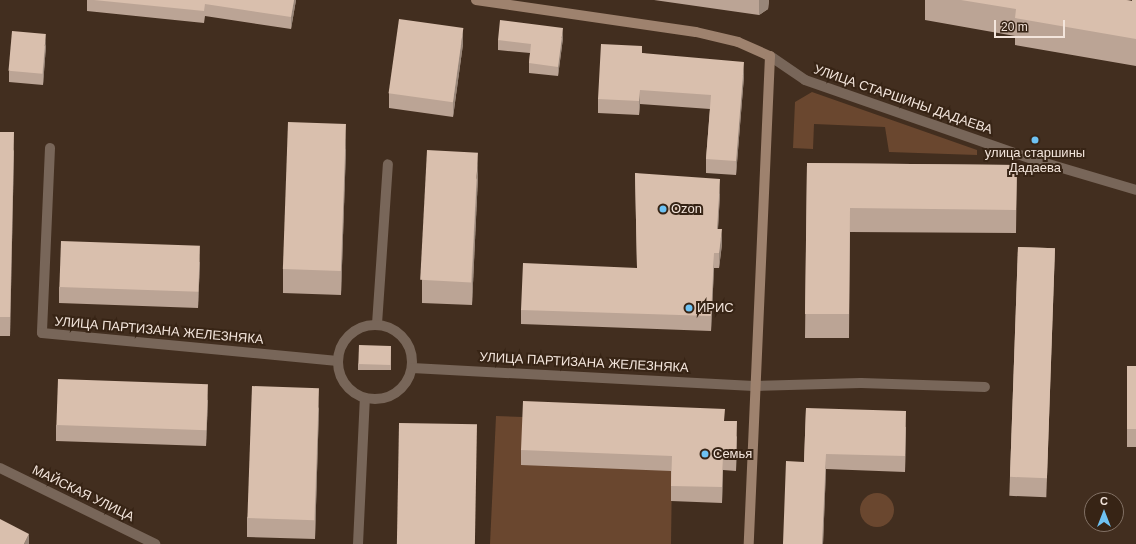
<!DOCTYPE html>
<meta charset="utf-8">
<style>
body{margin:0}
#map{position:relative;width:1136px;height:544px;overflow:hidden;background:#422e1f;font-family:Helvetica,sans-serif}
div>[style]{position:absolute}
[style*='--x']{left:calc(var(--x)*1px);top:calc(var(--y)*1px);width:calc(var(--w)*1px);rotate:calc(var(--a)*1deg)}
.green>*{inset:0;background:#6a472f}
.round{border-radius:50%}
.street>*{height:10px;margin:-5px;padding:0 5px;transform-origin:5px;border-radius:5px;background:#786659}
.street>.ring{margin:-5px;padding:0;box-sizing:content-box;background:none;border:10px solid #786659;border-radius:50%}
.secondary>*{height:10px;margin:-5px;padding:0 5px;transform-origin:5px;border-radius:5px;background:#9e826e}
.wall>*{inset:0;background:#bba495;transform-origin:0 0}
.shaded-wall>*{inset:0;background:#988679}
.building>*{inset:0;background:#d9bfad;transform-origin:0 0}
.dots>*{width:11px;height:11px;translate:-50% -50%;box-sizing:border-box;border:2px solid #372415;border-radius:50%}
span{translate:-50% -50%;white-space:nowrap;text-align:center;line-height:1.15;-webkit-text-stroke:4px #372415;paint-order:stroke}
.street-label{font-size:13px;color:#f3e5dc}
.poi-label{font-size:13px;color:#f3e5dc}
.left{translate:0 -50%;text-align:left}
.north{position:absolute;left:1084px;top:492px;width:40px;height:40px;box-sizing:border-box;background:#372415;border:1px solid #827165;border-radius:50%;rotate:0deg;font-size:11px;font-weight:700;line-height:16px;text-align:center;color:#f3e5dc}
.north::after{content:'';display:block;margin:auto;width:14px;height:18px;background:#6ec2f3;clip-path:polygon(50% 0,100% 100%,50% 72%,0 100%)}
.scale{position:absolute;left:994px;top:20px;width:71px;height:18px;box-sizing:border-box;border:2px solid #f3e5dc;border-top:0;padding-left:5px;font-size:12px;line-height:14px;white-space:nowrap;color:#f3e5dc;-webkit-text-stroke:3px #372415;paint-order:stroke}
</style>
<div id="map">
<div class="green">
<div style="clip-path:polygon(812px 92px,977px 150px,977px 155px,889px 152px,885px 127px,814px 124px,813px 149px,793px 148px,795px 102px)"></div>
<div style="clip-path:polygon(496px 416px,523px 417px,672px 471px,671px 544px,490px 544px)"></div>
<div class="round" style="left:860px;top:493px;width:34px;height:34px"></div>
</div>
<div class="street">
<div style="--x:770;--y:56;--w:42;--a:34.4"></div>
<div style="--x:805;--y:80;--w:244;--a:19.2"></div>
<div style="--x:1035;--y:160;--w:105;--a:16.5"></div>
<div style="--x:50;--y:148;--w:185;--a:92.5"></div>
<div style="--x:42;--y:333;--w:297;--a:5.4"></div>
<div style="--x:377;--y:324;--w:160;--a:-86.1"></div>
<div class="ring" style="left:338px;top:325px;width:64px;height:64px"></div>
<div style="--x:412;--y:368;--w:342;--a:3"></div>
<div style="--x:754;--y:386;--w:107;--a:-1.6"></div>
<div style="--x:861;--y:383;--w:124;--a:1.8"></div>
<div style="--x:0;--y:468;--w:173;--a:26.1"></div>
<div style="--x:358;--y:544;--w:146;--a:-87.3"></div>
</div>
<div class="secondary">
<div style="--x:476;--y:0;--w:222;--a:8.3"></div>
<div style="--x:696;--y:32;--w:43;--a:13.4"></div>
<div style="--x:738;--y:42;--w:35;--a:24"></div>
<div style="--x:770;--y:56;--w:488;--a:92.5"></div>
</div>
<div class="wall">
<div style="clip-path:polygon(87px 0,296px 0,291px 29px,205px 16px,204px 23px,87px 11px)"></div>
<div style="clip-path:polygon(654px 0,769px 0,768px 9px,759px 15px)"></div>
<div style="clip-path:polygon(925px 0,1126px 0,1132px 1px,1136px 0,1136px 66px,1015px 45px,1015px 36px,925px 20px)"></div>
<div style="clip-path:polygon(563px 38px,558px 76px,529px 73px,529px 63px,530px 53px,498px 50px,498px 40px)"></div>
<div style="clip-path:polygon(463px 44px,453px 117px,389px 108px,389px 93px)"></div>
<div style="clip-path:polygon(46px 45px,43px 85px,9px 82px,9px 71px)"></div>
<div style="clip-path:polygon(642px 53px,744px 76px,736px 175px,706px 173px,706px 159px,710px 109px,640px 104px,639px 115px,598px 113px,598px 99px)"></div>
<div style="clip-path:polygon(0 132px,14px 151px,10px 336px,0 336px)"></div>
<div style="clip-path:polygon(346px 148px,341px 295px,283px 293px,283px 269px)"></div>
<div style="clip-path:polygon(807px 163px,1017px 165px,1016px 233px,850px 232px,849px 338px,805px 338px)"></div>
<div style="clip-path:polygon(635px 173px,720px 194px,718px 229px,722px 244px,719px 268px,714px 268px,711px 331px,521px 324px,521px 310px,637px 268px)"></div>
<div style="clip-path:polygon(478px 176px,472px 305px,422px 303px,422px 280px)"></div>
<div style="left:1018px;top:247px;width:37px;height:249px;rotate:2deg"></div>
<div style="clip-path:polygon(200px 262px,198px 308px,59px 303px,59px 287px)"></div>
<div style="clip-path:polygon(391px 346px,391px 370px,358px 370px,358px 364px)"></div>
<div style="left:1127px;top:366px;width:9px;height:81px"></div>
<div style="clip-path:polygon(208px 400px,206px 446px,56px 441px,56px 425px)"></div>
<div style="clip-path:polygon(319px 407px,315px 539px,247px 537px,247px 518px)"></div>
<div style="clip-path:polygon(806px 408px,906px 427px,905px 472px,826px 469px,823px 544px,783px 544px,804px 462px)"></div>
<div style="clip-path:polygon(725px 421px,737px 437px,736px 471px,723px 470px,722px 503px,671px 501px,671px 471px,521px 465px,521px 450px)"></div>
</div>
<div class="shaded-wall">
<div style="clip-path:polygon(294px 0,296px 0,291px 29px,291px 17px)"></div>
<div style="clip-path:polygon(759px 0,769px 0,768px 9px,759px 15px)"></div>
<div style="clip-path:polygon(463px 28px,463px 44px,453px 117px,453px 102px)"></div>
<div style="clip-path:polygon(563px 28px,563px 38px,558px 76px,558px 67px)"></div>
<div style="clip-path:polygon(46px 34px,46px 45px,43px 85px,43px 73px)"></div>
<div style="clip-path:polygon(744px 62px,744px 76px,736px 175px,736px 161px)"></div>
<div style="clip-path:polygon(640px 90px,640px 104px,639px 115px,639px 101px)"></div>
<div style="clip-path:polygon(346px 124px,346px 148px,341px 295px,341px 271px)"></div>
<div style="clip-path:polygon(14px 132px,14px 151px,10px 336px,10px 317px)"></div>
<div style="clip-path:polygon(478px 153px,478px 176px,472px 305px,472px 282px)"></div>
<div style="clip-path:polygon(720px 179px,720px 194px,717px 243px,717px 229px)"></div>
<div style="clip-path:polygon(722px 229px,722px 244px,719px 268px,719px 253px)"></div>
<div style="clip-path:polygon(200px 246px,200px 262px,198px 308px,198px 293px)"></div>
<div style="clip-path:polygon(714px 253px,714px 268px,711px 331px,711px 316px)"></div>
<div style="clip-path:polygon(208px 384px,208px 400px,206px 446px,206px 431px)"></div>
<div style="clip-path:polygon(319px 388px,319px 407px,315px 539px,315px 520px)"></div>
<div style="clip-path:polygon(906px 411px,906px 427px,905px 472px,905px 456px)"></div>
<div style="clip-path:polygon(737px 421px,737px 437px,736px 471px,736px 456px)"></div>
<div style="clip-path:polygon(826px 454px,826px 469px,823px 544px,822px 544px)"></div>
<div style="clip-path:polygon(723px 455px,723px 470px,722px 503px,722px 487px)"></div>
<div style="clip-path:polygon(29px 534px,29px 544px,24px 544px)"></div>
</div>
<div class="building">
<div style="clip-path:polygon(94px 0,294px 0,291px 17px,205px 4px,204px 11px)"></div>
<div style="clip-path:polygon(961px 0,1126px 0,1132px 1px,1132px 0,1136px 0,1136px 39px,1015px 18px,1016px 9px)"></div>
<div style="left:399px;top:19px;width:65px;height:75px;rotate:8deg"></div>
<div style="clip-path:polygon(500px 20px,563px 28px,558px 67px,529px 63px,531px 44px,498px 40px)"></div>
<div style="left:12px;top:31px;width:34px;height:40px;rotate:5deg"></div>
<div style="clip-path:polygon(601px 44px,642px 46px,642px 53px,744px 62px,736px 161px,706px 159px,711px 95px,640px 90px,639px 101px,598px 99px)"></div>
<div style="left:288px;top:122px;width:58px;height:147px;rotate:2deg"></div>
<div style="clip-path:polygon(0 132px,14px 132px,10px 317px,0 317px)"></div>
<div style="left:427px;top:150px;width:51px;height:130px;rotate:3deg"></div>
<div style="clip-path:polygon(807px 163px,1017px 165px,1016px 210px,850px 208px,849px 314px,805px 314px)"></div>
<div style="clip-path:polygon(635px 173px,720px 179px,717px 229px,722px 229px,719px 253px,714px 253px,711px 316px,521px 310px,523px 263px,637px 268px)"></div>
<div style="left:61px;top:241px;width:139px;height:46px;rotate:2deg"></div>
<div style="left:1018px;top:247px;width:37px;height:230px;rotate:2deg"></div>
<div style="left:359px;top:345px;width:32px;height:19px;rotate:2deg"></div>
<div style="left:1127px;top:366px;width:9px;height:63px"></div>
<div style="left:58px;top:379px;width:150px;height:46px;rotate:2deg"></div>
<div style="left:252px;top:386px;width:67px;height:132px;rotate:2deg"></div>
<div style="clip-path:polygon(523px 401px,725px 409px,724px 421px,737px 421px,736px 456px,723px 455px,722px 487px,671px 486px,672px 456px,521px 450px)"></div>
<div style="clip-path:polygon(806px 408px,906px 411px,905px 456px,826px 454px,822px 544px,783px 544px,786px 461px,804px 462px)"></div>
<div style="left:399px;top:423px;width:78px;height:121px;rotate:1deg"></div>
<div style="clip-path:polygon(0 519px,29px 534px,24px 544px,0 544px)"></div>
</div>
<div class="dots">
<div style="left:1035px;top:140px;background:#6ec2f3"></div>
<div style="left:663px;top:209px;background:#6ec2f3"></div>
<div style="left:689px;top:308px;background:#6ec2f3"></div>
<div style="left:705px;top:454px;background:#6ec2f3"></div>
</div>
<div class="street-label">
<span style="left:903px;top:100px;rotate:19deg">УЛИЦА СТАРШИНЫ ДАДАЕВА</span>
<span style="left:159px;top:331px;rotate:5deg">УЛИЦА ПАРТИЗАНА ЖЕЛЕЗНЯКА</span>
<span style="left:584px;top:363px;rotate:3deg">УЛИЦА ПАРТИЗАНА ЖЕЛЕЗНЯКА</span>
<span style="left:83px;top:494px;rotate:26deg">МАЙСКАЯ УЛИЦА</span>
</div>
<div class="poi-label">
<span style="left:1035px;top:161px">улица старшины<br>Дадаева</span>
<span class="left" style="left:671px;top:209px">Ozon</span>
<span class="left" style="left:697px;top:308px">ИРИС</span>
<span class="left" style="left:713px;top:454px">Семья</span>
</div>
<div class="north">С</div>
<div class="scale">20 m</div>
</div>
